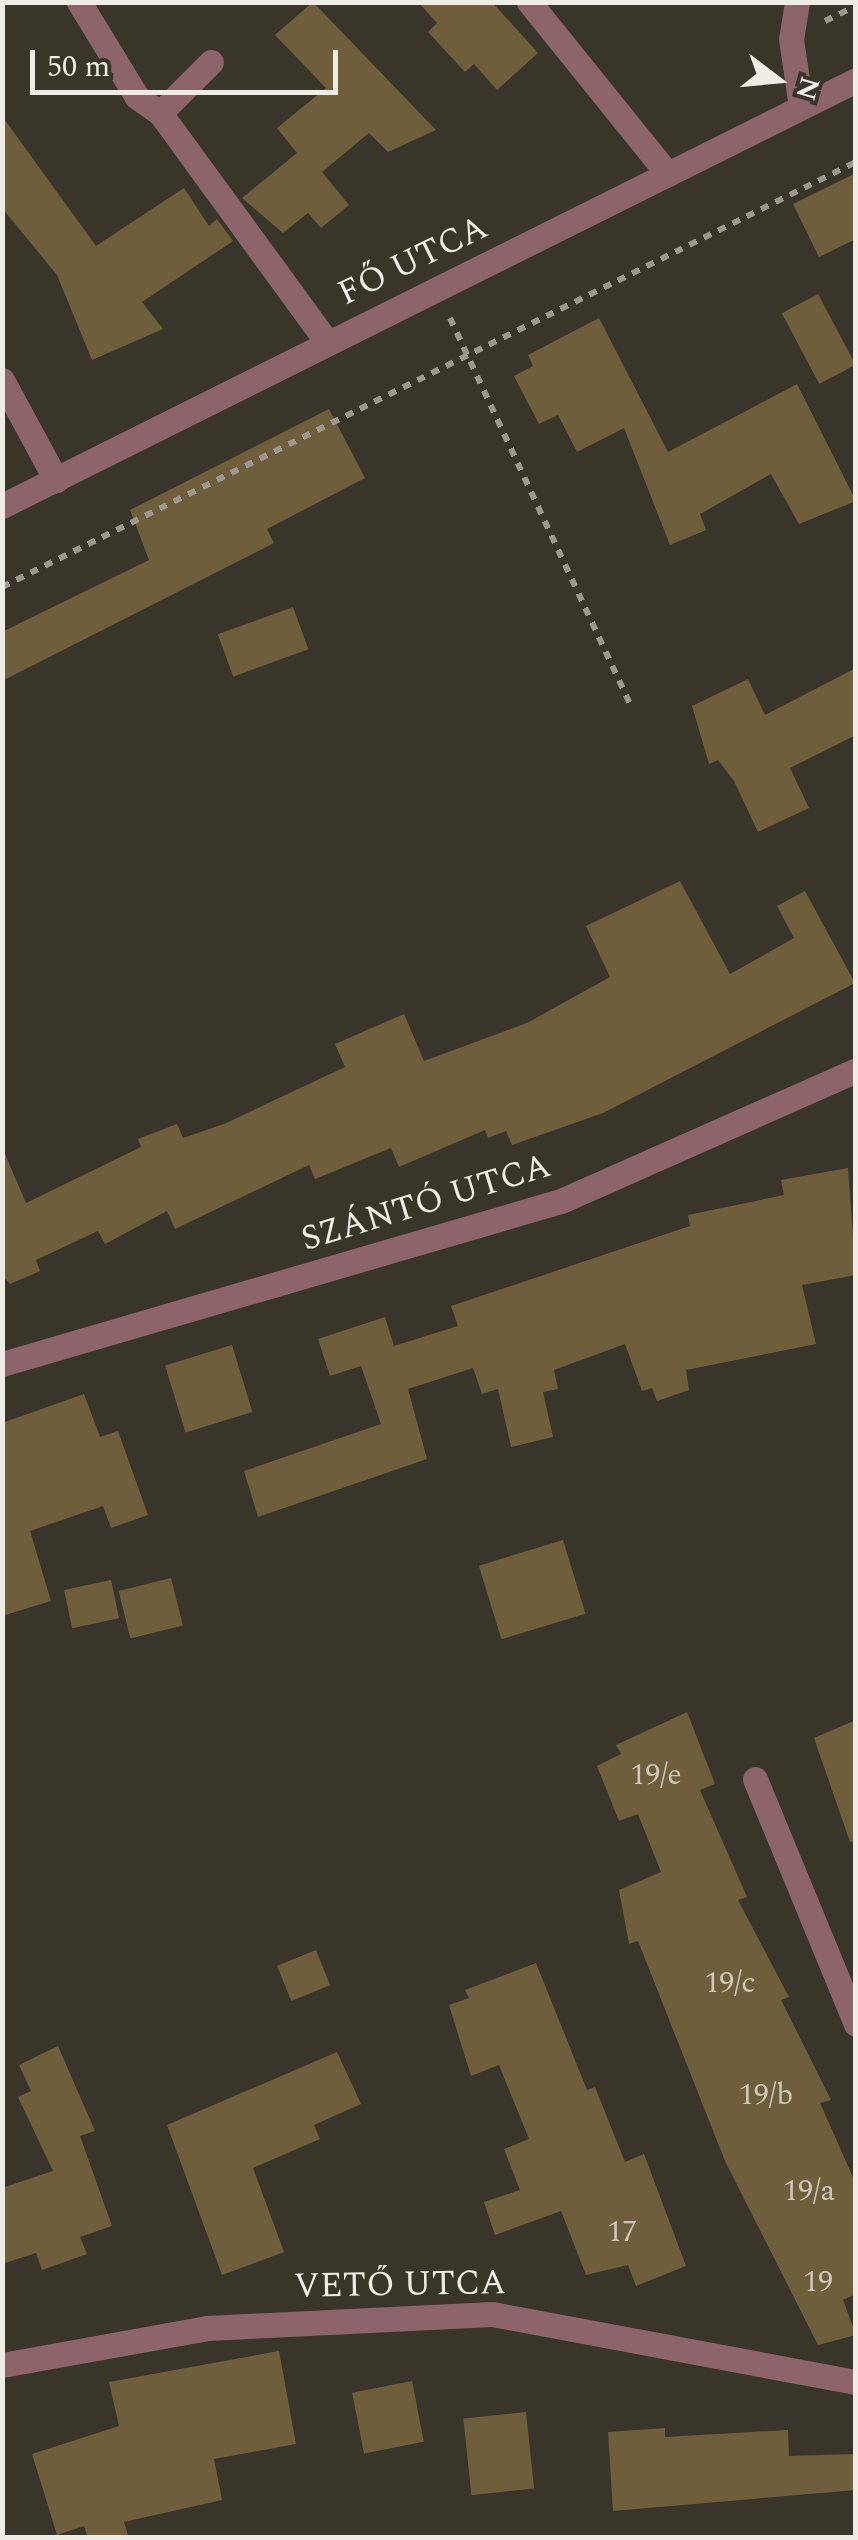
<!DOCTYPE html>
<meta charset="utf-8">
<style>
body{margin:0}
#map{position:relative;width:858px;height:2540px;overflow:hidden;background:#3a352a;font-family:Spectral,serif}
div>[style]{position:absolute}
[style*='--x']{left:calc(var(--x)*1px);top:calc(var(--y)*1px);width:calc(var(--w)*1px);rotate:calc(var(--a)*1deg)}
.building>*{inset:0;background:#6f5e3b;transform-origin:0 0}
.path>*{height:6px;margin-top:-3px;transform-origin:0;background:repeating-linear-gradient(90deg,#9c988f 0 8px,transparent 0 16px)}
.minor>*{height:25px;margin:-12.5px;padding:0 12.5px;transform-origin:12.5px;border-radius:12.5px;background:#8c646a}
span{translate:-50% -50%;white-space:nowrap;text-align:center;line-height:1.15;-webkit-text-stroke:8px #3a352a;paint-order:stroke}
.number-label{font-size:30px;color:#cfc8ba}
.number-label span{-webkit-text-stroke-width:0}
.street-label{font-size:35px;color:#efece5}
.frame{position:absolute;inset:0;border:5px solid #efece5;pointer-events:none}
.north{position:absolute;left:728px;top:30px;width:100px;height:100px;-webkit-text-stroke:8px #3a352a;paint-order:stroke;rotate:106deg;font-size:28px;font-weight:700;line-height:40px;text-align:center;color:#efece5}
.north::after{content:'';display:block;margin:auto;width:35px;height:45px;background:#efece5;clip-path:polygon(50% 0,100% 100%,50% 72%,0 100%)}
.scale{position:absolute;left:30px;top:50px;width:308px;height:45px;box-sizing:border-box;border:5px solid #efece5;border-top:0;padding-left:12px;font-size:30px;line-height:35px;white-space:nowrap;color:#efece5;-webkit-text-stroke:8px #3a352a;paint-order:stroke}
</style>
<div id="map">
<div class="building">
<div style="clip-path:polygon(313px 2px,436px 130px,388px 152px,369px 133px,322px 172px,349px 205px,321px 228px,308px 213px,283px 233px,242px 198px,297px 153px,277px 128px,326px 88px,275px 35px)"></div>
<div style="clip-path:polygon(418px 2px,492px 2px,538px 53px,497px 90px,474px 64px,465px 72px,428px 32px,437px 23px)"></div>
<div style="clip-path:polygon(2px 116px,96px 246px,184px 188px,209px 226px,217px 219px,233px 241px,142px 302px,163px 329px,92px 360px,57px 275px,2px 208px)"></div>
<div style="clip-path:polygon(856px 173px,856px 239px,819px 257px,793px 204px)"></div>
<div style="left:818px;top:294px;width:80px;height:41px;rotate:62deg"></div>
<div style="clip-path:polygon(599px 318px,668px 452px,797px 384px,856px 501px,799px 524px,771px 474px,700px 514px,706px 530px,670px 545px,624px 428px,577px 452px,558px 415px,539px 424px,514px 376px,533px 366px,528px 355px)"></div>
<div style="clip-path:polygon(329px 409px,365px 478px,267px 529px,274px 543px,2px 681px,2px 632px,149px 560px,130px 510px)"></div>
<div style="left:293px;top:607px;width:45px;height:80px;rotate:70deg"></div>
<div style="clip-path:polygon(856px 668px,856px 735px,790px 768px,809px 808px,758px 832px,734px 781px,718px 760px,709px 764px,692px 706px,748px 679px,765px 715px)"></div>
<div style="clip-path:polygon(680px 881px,730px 974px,794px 938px,777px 906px,805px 891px,855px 983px,603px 1113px,512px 1145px,506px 1131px,488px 1138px,485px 1130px,399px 1167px,391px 1148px,315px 1179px,309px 1165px,175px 1229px,167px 1211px,105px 1244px,98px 1231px,36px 1260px,40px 1271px,10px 1284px,2px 1275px,2px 1147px,26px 1203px,141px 1147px,138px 1139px,177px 1124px,183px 1138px,224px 1124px,345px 1067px,335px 1044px,404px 1014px,424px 1061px,527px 1023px,610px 977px,586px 926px)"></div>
<div style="clip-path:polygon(848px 1168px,856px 1275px,802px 1285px,816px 1344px,686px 1370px,689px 1390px,657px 1401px,652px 1388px,642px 1391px,625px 1344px,554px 1370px,558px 1389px,543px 1392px,553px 1437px,511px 1447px,498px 1389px,482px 1394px,473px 1368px,408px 1389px,427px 1459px,258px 1517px,244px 1471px,381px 1424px,361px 1366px,330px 1376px,318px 1339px,385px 1317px,394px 1346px,458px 1326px,451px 1306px,690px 1226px,688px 1215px,784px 1195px,781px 1180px)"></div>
<div style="left:232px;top:1345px;width:70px;height:70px;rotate:73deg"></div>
<div style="clip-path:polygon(84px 1394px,100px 1437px,118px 1431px,148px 1515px,111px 1528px,103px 1506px,30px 1531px,51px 1601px,2px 1616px,2px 1423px)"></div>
<div style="left:563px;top:1540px;width:77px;height:88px;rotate:73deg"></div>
<div style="left:171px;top:1578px;width:49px;height:54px;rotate:76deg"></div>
<div style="left:111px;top:1580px;width:39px;height:48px;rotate:78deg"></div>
<div style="clip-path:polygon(687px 1712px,715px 1784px,700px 1790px,747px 1897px,738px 1900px,789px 1997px,781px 2000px,831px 2100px,820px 2103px,856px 2184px,856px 2294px,843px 2300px,856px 2335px,818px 2345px,725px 2161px,638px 1941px,629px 1944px,619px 1890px,661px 1872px,638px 1814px,619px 1821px,597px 1766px,621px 1754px,616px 1745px)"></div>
<div style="clip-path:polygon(856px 1720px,856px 1841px,850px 1842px,814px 1738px)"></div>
<div style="left:316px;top:1950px;width:38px;height:42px;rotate:68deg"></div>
<div style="clip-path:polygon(536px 1963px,587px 2090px,595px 2087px,625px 2162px,644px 2154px,686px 2266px,636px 2286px,628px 2265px,586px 2275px,561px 2211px,495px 2235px,484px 2202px,520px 2190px,504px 2149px,529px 2139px,499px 2065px,471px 2076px,449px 2005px,469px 1998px,465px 1990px)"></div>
<div style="clip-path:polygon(58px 2046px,95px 2131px,80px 2136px,112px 2226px,80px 2237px,87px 2254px,42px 2270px,36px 2253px,2px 2264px,2px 2188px,53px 2171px,18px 2097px,31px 2091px,19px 2065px)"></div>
<div style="clip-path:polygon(337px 2052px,361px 2104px,314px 2125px,320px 2139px,253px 2168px,284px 2252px,222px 2275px,167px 2125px)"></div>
<div style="clip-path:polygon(279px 2351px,296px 2444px,214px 2459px,222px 2500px,124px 2522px,129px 2538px,88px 2538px,84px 2526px,57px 2535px,32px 2454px,119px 2426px,109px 2382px)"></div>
<div style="left:412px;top:2381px;width:62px;height:61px;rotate:79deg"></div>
<div style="left:526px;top:2412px;width:77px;height:63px;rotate:84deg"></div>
<div style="clip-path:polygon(665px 2428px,665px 2437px,788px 2430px,789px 2456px,856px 2454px,856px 2490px,613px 2511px,608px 2432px)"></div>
</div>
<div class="path">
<div style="--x:825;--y:21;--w:34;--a:-26"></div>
<div style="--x:450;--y:318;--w:426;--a:65"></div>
<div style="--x:2;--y:587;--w:954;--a:-26.46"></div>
</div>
<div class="minor">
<div style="--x:79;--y:2;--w:111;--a:58.6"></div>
<div style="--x:137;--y:97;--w:28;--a:35"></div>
<div style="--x:160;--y:113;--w:283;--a:53.9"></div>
<div style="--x:529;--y:2;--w:221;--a:51.1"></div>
<div style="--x:797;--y:2;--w:37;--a:99"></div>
<div style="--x:791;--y:39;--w:69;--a:81.6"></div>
<div style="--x:160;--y:113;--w:72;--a:-45"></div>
<div style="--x:2;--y:380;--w:114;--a:61.6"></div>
<div style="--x:2;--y:506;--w:954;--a:-26.51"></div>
<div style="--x:2;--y:1364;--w:582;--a:-16.26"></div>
<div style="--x:561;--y:1201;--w:323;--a:-23.9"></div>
<div style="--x:755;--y:1779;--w:265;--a:67.6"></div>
<div style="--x:2;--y:2365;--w:208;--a:-10.2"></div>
<div style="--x:207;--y:2328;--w:285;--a:-2.8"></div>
<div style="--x:492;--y:2314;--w:370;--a:10.6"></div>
</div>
<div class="number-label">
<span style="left:656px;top:1775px">19/e</span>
<span style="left:730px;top:1983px">19/c</span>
<span style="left:766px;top:2095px">19/b</span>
<span style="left:809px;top:2191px">19/a</span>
<span style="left:622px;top:2232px">17</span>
<span style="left:818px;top:2282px">19</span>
</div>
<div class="street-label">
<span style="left:413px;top:261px;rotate:-26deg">FŐ UTCA</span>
<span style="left:426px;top:1203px;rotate:-17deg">SZÁNTÓ UTCA</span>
<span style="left:400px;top:2285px;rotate:-1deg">VETŐ UTCA</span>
</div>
<div class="frame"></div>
<div class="north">N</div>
<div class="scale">50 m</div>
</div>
